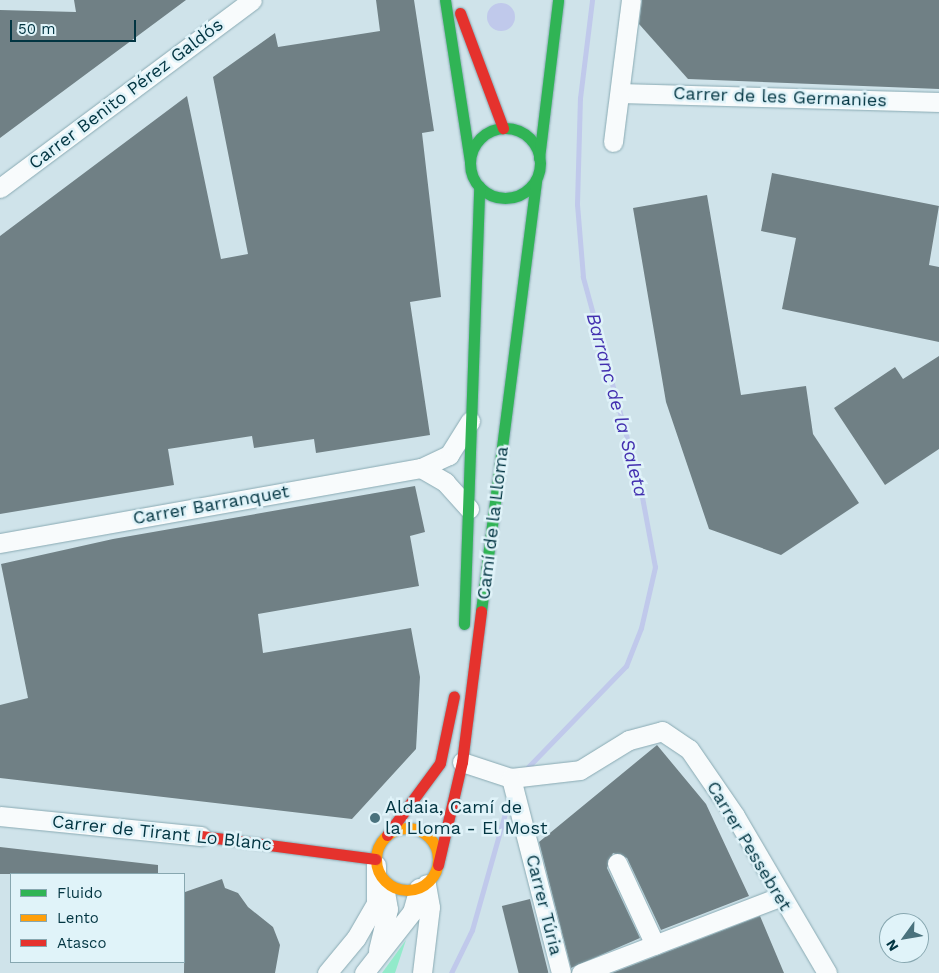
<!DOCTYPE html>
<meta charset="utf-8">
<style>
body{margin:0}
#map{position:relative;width:939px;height:973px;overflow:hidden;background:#cfe3ea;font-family:"Work Sans",sans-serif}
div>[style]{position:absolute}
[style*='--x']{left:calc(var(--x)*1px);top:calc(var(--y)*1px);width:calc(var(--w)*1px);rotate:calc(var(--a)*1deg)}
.green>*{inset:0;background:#92eaca}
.water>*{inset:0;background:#c0c9eb}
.round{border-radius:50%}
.stream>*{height:5px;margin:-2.5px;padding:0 2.5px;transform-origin:2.5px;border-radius:2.5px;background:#c0c9eb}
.building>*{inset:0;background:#708085;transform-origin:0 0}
.roads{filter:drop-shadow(0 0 1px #89aab3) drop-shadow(0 0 1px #89aab3)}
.street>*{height:19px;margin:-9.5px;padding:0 9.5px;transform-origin:9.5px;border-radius:9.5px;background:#f8fbfc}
.fast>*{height:11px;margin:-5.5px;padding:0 5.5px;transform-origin:5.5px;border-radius:5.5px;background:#30b455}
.fast>.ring{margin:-5.5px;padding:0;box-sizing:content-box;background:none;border:11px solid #30b455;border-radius:50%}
.slow>*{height:11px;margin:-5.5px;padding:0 5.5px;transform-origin:5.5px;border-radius:5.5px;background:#ff9f0a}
.slow>.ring{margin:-5.5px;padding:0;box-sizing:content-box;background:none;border:11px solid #ff9f0a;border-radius:50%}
.jam>*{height:11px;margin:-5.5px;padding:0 5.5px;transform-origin:5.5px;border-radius:5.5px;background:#e5322d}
.dots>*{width:14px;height:14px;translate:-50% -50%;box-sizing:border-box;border:2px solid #e0f3f9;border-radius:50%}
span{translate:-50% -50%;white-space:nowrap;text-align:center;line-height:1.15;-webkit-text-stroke:5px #e0f3f9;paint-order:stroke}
.street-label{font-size:18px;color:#023542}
.poi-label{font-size:18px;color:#023542}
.left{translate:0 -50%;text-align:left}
.water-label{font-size:19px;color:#422faf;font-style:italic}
.legend{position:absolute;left:10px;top:873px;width:175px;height:90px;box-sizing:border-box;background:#e0f3f9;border:1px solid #87a7b0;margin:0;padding:6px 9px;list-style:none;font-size:15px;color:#023542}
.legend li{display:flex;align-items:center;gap:10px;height:25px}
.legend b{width:25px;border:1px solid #87a7b0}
.north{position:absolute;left:879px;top:913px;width:50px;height:50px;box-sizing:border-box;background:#e0f3f9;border:1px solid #87a7b0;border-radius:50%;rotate:238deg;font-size:14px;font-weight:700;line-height:20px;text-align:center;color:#023542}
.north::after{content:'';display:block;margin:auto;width:18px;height:22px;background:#4a727d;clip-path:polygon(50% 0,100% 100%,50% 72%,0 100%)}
.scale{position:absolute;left:10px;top:20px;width:126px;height:22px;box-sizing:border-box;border:2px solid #023542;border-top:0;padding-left:6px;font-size:15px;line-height:18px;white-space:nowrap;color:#023542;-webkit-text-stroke:4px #e0f3f9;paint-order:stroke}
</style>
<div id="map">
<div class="green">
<div style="clip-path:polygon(406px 940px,395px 973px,382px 973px)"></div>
</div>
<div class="water">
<div class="round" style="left:487px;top:3px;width:28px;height:28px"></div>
</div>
<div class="stream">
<div style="--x:528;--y:767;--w:141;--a:-45.9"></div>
<div style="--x:626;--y:666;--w:41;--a:-68.5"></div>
<div style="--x:641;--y:628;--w:63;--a:-77.1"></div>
<div style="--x:655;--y:567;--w:82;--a:-100.5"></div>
<div style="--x:640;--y:486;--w:217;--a:-105.3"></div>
<div style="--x:583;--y:277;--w:73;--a:-94.7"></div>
<div style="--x:577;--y:204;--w:106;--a:-88.4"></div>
<div style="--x:580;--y:98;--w:99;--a:-83"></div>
<div style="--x:451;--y:973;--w:48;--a:-64"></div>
<div style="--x:472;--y:930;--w:136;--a:-74.2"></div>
</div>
<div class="building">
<div style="clip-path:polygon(74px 0,186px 0,0 138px,0 10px,76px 12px)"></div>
<div style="clip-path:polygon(376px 0,414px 0,434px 131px,422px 133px,441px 297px,410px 302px,430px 435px,316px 453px,314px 439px,254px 448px,252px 436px,168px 449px,174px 485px,0 514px,0 236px,187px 96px,221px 259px,248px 254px,213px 77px,275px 33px,278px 47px,380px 31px)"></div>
<div style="clip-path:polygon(642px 0,939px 0,939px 89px,688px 79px,639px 24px)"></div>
<div style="clip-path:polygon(772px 173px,939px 206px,929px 265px,939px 267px,939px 342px,782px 309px,796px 238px,761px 231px)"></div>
<div style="clip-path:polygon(707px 195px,741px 395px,806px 386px,813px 434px,859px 503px,781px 555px,709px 529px,666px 402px,633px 208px)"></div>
<div style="clip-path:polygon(939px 356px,939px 449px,885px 485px,834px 408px,895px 367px,903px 379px)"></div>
<div style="clip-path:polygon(415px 486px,425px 532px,410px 536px,419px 586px,258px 614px,263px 653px,411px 628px,420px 677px,416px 749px,352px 819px,0 778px,0 705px,28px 698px,1px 564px,113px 539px)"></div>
<div style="clip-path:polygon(657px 745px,706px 804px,749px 896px,661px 930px,627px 858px,613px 853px,607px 868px,640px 938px,571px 968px,539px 842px)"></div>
<div style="clip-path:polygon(0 847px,158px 865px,158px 874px,0 874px)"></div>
<div style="clip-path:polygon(222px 879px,225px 888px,238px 893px,248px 907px,273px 927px,280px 945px,275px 973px,184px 973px,185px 892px)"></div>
<div style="left:530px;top:899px;width:76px;height:29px;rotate:76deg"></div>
<div style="clip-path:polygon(760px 916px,784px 973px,612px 973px,659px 955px)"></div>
</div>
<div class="roads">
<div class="street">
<div style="--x:620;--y:93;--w:319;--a:1.6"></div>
<div style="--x:613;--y:142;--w:143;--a:-82.8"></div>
<div style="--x:0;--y:188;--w:314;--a:-36.7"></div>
<div style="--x:421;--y:468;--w:28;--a:30"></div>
<div style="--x:445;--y:482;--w:36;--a:48"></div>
<div style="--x:0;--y:543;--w:428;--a:-10.1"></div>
<div style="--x:421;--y:468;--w:31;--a:-25"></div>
<div style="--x:449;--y:455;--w:40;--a:-58"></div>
<div style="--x:462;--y:762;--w:52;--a:18.1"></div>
<div style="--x:511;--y:778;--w:69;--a:-6.6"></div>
<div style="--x:580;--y:770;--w:57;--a:-31.5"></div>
<div style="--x:629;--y:740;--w:34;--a:-15"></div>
<div style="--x:662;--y:731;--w:32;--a:34"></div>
<div style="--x:689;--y:749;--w:81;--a:55.5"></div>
<div style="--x:735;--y:816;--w:182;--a:59.6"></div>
<div style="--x:511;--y:778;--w:201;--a:75.6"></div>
<div style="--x:0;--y:816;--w:202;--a:5.7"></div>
<div style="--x:617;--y:863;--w:90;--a:65.1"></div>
<div style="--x:378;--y:950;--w:42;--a:-76.3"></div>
<div style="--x:388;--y:909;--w:23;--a:-100"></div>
<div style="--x:327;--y:973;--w:45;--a:-50.4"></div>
<div style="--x:356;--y:938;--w:39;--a:-60"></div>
<div style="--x:376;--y:904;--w:39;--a:-90"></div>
<div style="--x:364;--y:973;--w:78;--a:-51.8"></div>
<div style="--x:412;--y:912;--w:25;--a:-74"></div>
<div style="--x:422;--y:973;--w:66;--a:-83.1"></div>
<div style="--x:430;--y:907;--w:23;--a:-100"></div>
<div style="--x:581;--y:973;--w:212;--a:-21"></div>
</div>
<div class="fast">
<div style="--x:445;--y:0;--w:163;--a:81.2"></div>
<div class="ring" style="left:470px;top:128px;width:59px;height:59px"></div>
<div style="--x:539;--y:158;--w:159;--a:-83.1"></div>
<div style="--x:481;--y:611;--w:435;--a:-82.7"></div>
<div style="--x:464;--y:624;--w:438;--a:-88"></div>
</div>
<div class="slow">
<div class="ring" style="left:376px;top:828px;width:51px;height:51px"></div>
</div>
<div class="jam">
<div style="--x:460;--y:13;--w:123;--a:69.5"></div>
<div style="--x:387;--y:835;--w:89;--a:-53.6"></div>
<div style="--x:440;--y:763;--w:68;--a:-78.2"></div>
<div style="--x:201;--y:836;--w:176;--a:7.5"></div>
<div style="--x:438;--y:865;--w:106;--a:-76.9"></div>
<div style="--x:462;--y:762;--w:152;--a:-82.8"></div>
</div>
</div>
<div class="dots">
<div style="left:375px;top:818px;background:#4a727d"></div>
</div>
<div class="street-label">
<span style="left:126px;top:94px;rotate:-37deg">Carrer Benito Pérez Galdós</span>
<span style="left:780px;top:97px;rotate:2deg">Carrer de les Germanies</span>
<span style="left:211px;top:505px;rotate:-10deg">Carrer Barranquet</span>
<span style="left:493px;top:523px;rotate:-83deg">Camí de la Lloma</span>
<span style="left:162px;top:833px;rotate:6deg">Carrer de Tirant Lo Blanc</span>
<span style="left:749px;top:846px;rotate:59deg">Carrer Pessebret</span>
<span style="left:544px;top:905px;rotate:76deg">Carrer Túria</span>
</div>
<div class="poi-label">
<span class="left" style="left:385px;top:818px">Aldaia, Camí de<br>la Lloma - El Most</span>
</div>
<div class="water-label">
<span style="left:617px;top:405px;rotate:75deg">Barranc de la Saleta</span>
</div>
<ul class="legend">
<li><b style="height:6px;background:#30b455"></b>Fluido</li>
<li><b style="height:6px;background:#ff9f0a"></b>Lento</li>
<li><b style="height:6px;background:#e5322d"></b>Atasco</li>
</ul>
<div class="north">N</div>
<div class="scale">50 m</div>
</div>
